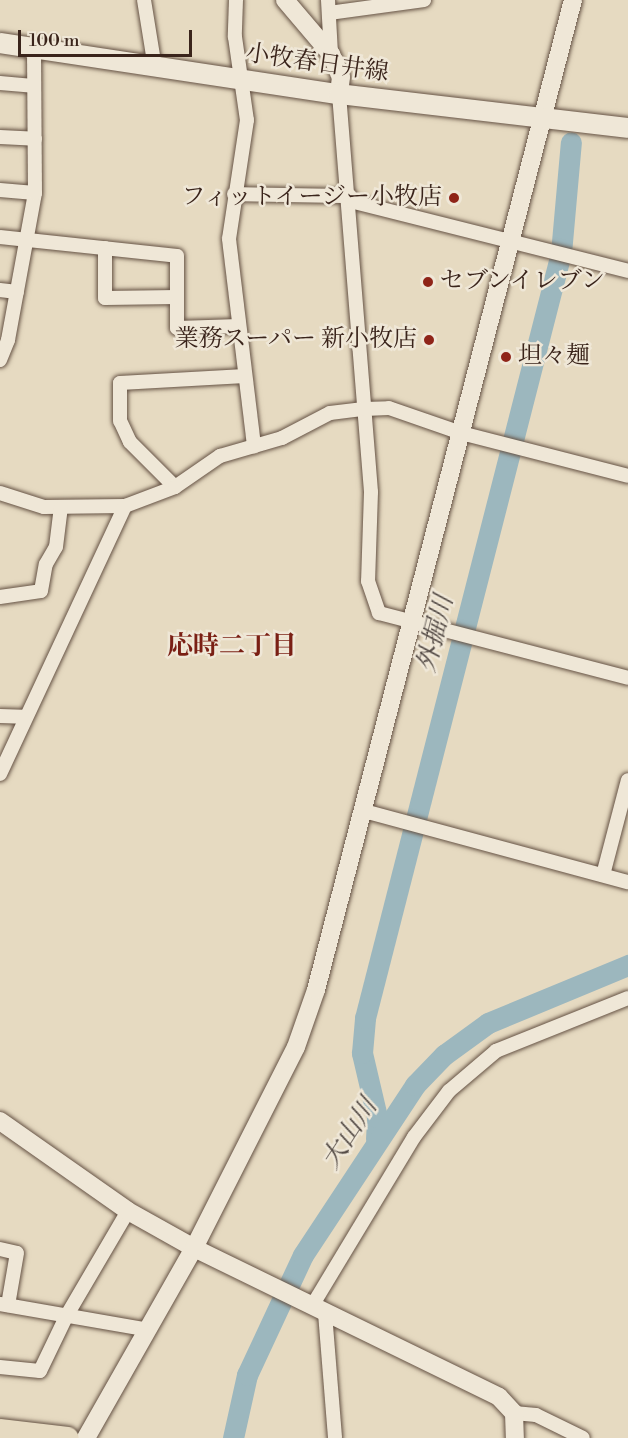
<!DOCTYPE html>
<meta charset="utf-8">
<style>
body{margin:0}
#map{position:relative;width:628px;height:1438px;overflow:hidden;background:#e6dac1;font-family:"Libre Bodoni","Noto Serif JP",serif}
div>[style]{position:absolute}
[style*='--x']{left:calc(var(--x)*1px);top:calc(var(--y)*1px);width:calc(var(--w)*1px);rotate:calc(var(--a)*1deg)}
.river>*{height:21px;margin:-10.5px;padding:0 10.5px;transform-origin:10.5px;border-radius:10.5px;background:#9cb7be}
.roads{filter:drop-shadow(0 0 2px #655244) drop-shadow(0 0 2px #655244)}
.minor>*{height:14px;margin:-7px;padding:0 7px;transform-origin:7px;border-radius:7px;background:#efe7d7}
.tertiary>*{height:18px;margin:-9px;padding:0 9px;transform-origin:9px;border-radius:9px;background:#efe7d7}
.secondary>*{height:20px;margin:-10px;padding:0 10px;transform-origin:10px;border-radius:10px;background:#efe7d7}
.primary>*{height:22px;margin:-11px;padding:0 11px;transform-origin:11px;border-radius:11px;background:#e6dac1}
.dots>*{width:16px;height:16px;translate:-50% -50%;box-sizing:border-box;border:3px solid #efe7d7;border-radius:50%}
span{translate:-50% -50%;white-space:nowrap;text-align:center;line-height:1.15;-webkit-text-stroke:5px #efe7d7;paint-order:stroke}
.street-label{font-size:24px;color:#3a241b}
.poi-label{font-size:24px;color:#3a241b}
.right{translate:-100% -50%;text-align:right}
.left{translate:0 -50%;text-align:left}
.water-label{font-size:26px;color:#524944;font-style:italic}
.neighbourhood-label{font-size:26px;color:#7a1f14;font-weight:700}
.scale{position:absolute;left:18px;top:30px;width:174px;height:27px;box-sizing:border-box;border:3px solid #3a241b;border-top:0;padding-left:8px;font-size:18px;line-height:21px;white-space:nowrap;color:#3a241b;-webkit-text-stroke:4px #efe7d7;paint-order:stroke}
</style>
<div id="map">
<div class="river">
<div style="--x:376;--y:1139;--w:22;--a:-87"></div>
<div style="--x:377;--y:1117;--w:66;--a:-103.2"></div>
<div style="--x:362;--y:1053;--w:35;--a:-85"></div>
<div style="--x:365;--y:1018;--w:790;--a:-75.63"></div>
<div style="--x:561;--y:253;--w:111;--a:-84.9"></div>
<div style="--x:233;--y:1438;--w:65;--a:-77.5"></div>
<div style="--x:247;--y:1375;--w:132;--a:-65"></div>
<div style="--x:303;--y:1255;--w:204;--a:-56.6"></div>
<div style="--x:415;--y:1085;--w:42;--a:-46"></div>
<div style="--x:444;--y:1055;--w:54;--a:-36"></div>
<div style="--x:488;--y:1023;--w:152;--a:-22.5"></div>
</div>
<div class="roads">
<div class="minor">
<div style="--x:144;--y:0;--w:69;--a:80.8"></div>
<div style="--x:236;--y:0;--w:37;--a:92"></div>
<div style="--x:235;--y:37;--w:84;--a:81.8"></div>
<div style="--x:247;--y:120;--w:120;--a:98.6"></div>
<div style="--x:229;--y:239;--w:209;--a:83.1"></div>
<div style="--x:328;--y:0;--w:54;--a:86.8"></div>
<div style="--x:329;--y:13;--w:96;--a:-7.8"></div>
<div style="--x:0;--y:83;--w:33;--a:5"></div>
<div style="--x:339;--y:94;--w:399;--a:85.4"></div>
<div style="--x:371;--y:492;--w:89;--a:91.9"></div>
<div style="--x:368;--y:581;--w:34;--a:71"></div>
<div style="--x:379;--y:613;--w:257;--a:14.6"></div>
<div style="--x:0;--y:137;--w:35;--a:3"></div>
<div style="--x:0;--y:190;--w:35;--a:5"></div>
<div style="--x:234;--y:194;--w:116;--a:1"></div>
<div style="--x:350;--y:201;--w:287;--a:14.1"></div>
<div style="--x:0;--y:237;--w:178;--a:6.1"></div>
<div style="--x:177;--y:256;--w:72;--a:90"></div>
<div style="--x:177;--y:328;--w:62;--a:-1.8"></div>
<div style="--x:105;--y:248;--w:50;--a:90"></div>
<div style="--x:105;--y:298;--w:72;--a:-0.8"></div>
<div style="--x:0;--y:290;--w:17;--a:7"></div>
<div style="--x:0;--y:360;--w:22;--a:-68"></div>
<div style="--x:8;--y:340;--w:149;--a:-79.6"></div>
<div style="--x:35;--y:193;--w:142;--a:-90.4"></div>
<div style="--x:175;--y:487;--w:64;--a:-135"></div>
<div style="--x:130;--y:442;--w:23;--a:-115"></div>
<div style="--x:120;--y:421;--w:38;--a:-90"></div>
<div style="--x:120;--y:383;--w:125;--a:-3.2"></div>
<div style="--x:0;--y:493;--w:46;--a:17.7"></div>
<div style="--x:44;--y:507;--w:81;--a:-0.7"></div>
<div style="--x:125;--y:506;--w:53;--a:-20.8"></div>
<div style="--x:175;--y:487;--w:55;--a:-34.6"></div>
<div style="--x:220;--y:456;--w:65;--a:-16.2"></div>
<div style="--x:282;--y:438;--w:54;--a:-27.5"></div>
<div style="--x:330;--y:413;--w:34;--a:-7"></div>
<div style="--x:364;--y:409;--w:25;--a:-2"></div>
<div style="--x:389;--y:408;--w:76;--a:19.1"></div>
<div style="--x:461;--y:433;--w:172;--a:14.4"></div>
<div style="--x:0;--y:597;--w:41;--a:-8.3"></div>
<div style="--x:41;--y:591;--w:27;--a:-80"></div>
<div style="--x:46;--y:564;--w:20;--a:-60"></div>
<div style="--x:56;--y:547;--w:39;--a:-83"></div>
<div style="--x:0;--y:716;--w:23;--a:2"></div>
<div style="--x:0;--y:774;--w:296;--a:-65"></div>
<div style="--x:364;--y:811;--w:273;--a:15.1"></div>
<div style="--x:603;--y:875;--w:98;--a:-75.3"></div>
<div style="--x:0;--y:1249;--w:17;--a:13"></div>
<div style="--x:17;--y:1253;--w:53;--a:99.8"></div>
<div style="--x:0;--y:1304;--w:151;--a:9.9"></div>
<div style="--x:312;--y:1306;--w:197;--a:-58.9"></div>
<div style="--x:414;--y:1137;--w:58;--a:-52.7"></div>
<div style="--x:449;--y:1091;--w:62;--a:-40.4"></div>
<div style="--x:496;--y:1051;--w:142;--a:-21.9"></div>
<div style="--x:325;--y:1313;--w:125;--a:85.4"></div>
<div style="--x:0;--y:1367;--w:40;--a:5.7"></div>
<div style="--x:40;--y:1371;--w:62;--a:-64.3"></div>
<div style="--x:67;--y:1315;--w:121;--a:-59.6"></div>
<div style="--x:514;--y:1413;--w:22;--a:5"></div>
<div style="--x:536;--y:1415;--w:52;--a:26.1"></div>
</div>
<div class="tertiary">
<div style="--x:285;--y:0;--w:71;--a:49.6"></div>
<div style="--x:331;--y:54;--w:25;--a:67"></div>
<div style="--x:341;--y:77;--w:17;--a:97"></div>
<div style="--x:0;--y:1121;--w:156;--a:35.1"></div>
<div style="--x:128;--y:1211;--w:76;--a:29.3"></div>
<div style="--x:194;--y:1248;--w:339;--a:26"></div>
<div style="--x:499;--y:1397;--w:22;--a:47"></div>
<div style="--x:514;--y:1413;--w:25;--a:88"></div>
<div style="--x:86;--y:1438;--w:219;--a:-60.4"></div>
<div style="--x:194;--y:1248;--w:225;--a:-63.1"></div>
<div style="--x:296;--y:1047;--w:60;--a:-70.7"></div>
<div style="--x:316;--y:990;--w:1023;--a:-75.45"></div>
</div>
<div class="secondary">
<div style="--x:0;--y:43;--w:343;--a:8.6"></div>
<div style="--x:339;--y:94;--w:291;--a:6.7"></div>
</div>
<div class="primary">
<div style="--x:0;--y:1430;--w:68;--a:6.7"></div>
</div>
</div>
<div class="dots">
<div style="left:454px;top:198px;background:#8f2418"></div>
<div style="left:428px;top:282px;background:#8f2418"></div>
<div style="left:429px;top:340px;background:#8f2418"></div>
<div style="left:506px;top:357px;background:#8f2418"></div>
</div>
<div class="street-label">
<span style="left:317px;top:64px;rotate:8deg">小牧春日井線</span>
</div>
<div class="poi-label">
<span class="right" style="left:442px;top:198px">フィットイージー小牧店</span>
<span class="left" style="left:440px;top:282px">セブンイレブン</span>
<span class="right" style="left:417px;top:340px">業務スーパー 新小牧店</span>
<span class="left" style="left:518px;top:357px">坦々麺</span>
</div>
<div class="water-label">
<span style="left:436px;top:634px;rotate:-76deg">外掘川</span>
<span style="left:350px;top:1134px;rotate:-57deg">大山川</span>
</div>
<div class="neighbourhood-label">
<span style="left:232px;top:647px">応時二丁目</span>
</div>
<div class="scale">100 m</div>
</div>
